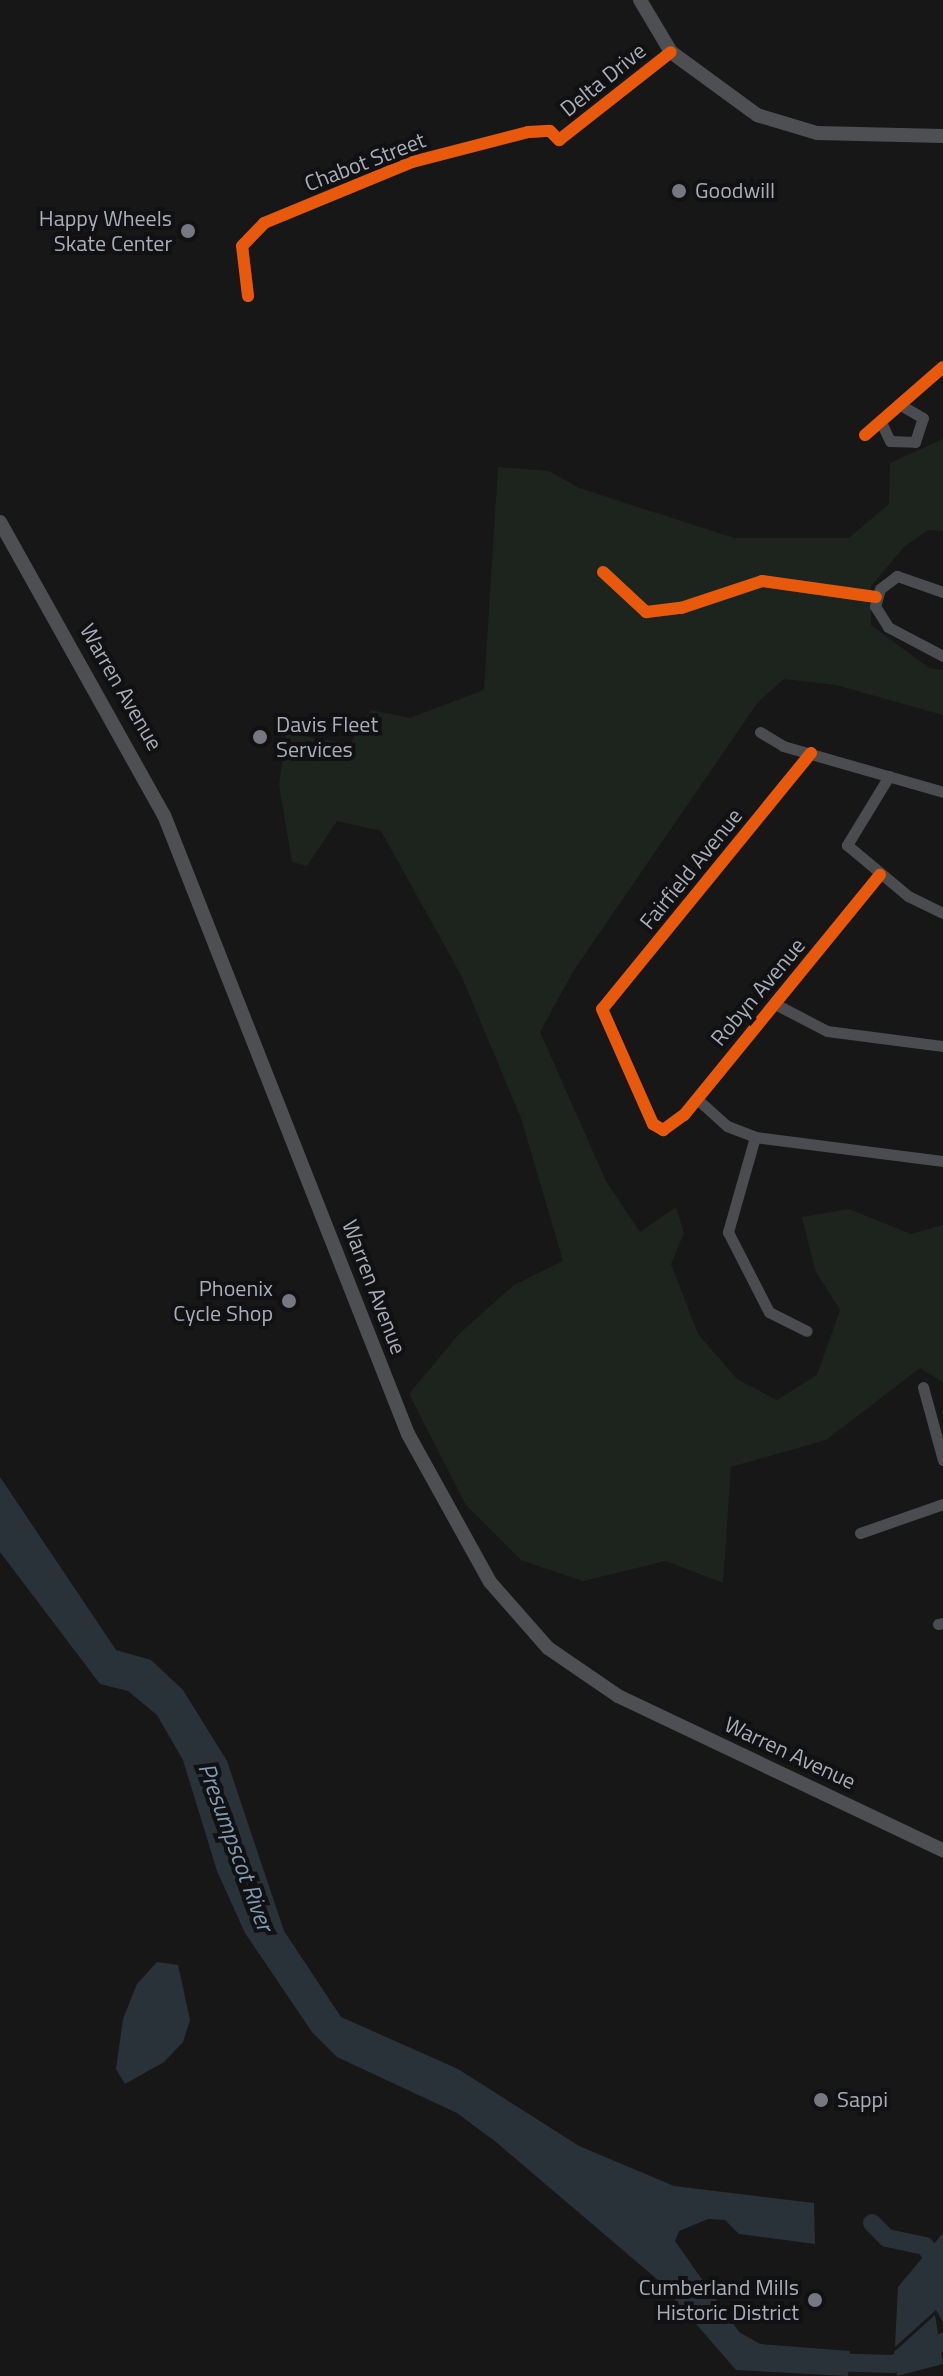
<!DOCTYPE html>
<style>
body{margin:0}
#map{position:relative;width:943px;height:2376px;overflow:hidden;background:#171717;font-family:"Titillium Web",sans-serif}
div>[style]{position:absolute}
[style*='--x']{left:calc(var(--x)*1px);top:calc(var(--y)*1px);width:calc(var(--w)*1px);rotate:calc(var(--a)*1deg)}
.green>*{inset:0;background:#1d241e}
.water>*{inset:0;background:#2a3239}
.river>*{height:18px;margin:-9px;padding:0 9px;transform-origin:9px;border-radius:9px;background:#2a3239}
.minor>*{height:11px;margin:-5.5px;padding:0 5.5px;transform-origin:5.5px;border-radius:5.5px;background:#4b4c50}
.major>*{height:14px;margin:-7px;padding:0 7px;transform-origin:7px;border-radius:7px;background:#4d4f52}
.cycleway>*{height:12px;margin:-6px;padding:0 6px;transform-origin:6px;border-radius:6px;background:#e8590c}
.dots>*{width:22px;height:22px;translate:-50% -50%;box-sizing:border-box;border:4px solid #111113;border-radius:50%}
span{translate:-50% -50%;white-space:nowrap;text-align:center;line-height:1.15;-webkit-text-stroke:8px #111113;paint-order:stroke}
.street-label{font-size:22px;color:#a8adb8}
.poi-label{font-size:22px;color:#a8adb8}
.left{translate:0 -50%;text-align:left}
.right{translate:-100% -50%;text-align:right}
.water-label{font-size:24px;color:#7f9bb3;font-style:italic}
</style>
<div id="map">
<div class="green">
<div style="clip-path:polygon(943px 439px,943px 531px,928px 530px,904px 547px,871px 586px,871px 625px,929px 668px,943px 670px,943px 715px,836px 685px,784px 679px,758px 702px,574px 970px,540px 1032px,606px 1181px,640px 1232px,676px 1207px,684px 1233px,671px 1264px,698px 1334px,737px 1379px,777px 1400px,817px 1375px,840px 1310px,815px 1270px,802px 1217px,849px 1209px,911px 1234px,943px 1225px,943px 1382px,920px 1368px,826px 1440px,731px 1467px,723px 1583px,666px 1561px,583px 1581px,521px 1560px,466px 1505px,409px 1394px,459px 1334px,514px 1285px,563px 1261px,521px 1118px,461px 975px,381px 831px,337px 821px,307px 866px,292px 862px,279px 785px,286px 733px,350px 744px,371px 710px,410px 718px,484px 690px,498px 467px,549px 471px,579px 488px,734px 538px,849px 538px,889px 504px,890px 463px)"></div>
</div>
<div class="water">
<div style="clip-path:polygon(0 1477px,116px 1650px,151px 1660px,183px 1690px,227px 1761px,284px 1931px,341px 2017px,458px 2069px,579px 2146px,674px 2186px,814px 2203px,815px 2244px,739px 2234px,725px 2220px,708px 2219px,679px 2231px,675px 2241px,739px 2332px,760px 2344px,850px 2351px,848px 2376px,736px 2370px,658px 2280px,496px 2142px,457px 2113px,337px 2057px,312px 2032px,245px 1933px,217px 1871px,183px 1760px,157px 1715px,128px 1691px,100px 1684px,0 1552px)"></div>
<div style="clip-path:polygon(157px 1962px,178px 1965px,190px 2020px,183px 2042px,164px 2062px,125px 2084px,116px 2069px,123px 2019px,137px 1984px)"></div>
<div style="clip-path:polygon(943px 2233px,943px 2322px,936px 2310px,895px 2347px,898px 2287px)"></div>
<div style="clip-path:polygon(935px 2315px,943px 2364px,897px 2376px,894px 2352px)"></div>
</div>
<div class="river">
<div style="--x:872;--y:2223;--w:21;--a:45"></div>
<div style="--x:887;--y:2238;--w:39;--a:12"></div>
<div style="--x:925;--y:2246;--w:32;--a:56"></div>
<div style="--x:827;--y:2362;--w:66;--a:1.7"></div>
<div style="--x:893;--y:2364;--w:55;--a:-23.7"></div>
</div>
<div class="minor">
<div style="--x:248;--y:296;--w:50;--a:-96.8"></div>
<div style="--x:242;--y:246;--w:32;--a:-46"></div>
<div style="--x:264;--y:223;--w:160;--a:-22.4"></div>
<div style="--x:412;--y:162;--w:120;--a:-14.5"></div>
<div style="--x:528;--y:132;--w:22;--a:-3"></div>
<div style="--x:550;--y:131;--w:13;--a:45"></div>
<div style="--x:559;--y:140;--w:142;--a:-38.2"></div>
<div style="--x:881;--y:422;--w:21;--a:65"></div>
<div style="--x:890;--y:441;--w:25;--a:2"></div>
<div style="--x:915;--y:442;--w:25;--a:-72"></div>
<div style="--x:923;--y:418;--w:28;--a:-150"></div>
<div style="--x:865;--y:435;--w:103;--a:-41.1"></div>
<div style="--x:603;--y:572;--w:59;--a:42.9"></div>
<div style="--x:646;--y:612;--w:35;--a:-7"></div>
<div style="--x:681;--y:608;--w:85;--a:-18.4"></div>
<div style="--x:762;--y:581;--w:115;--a:8"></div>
<div style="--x:943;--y:592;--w:49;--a:-160.8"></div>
<div style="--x:897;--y:576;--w:21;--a:143"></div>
<div style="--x:880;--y:589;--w:18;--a:106"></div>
<div style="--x:875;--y:606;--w:25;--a:58"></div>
<div style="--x:888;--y:627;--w:62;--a:27.8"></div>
<div style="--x:760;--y:732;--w:27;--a:31"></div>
<div style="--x:783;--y:746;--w:166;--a:16"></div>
<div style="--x:811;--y:753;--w:330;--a:129.2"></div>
<div style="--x:602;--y:1009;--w:126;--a:66.1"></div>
<div style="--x:653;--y:1124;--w:12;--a:31"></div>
<div style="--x:663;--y:1130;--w:26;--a:-36"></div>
<div style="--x:684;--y:1115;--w:310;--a:-50.8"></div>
<div style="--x:889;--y:776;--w:81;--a:121.3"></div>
<div style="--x:847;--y:845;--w:80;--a:39.9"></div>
<div style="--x:908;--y:896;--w:39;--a:26"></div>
<div style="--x:777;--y:1005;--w:56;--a:27.5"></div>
<div style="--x:827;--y:1031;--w:117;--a:7.4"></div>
<div style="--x:697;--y:1099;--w:40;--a:42"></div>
<div style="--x:727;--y:1126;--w:30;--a:21"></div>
<div style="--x:755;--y:1137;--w:190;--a:7.3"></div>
<div style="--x:755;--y:1137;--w:99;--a:105.9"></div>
<div style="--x:728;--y:1232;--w:90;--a:62.9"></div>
<div style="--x:769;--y:1312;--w:42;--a:26.6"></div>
<div style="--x:923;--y:1387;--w:76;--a:74.7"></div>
<div style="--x:860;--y:1533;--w:88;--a:-19.3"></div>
<div style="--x:938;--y:1624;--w:5;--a:-11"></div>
</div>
<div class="major">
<div style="--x:640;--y:0;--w:61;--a:59.2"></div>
<div style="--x:671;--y:52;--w:107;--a:36.2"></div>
<div style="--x:757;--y:115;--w:63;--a:16.7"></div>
<div style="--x:817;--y:133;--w:126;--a:1.4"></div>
<div style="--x:0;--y:522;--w:336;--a:60.8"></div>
<div style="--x:164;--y:815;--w:665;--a:68.49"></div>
<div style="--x:408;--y:1434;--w:169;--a:61"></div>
<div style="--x:490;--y:1582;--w:88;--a:48.7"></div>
<div style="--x:548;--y:1648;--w:85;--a:34.4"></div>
<div style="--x:618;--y:1696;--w:360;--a:25.4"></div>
</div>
<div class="cycleway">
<div style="--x:248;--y:296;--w:50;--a:-96.8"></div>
<div style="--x:242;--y:246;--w:32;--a:-46"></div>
<div style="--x:264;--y:223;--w:160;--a:-22.4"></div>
<div style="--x:412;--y:162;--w:120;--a:-14.5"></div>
<div style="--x:528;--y:132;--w:22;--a:-3"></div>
<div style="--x:550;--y:131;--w:13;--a:45"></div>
<div style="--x:559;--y:140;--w:142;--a:-38.2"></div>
<div style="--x:865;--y:435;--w:103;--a:-41.1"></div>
<div style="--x:603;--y:572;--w:59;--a:42.9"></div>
<div style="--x:646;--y:612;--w:35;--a:-7"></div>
<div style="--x:681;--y:608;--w:85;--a:-18.4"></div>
<div style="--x:762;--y:581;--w:115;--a:8"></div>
<div style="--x:811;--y:753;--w:330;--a:129.2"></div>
<div style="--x:602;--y:1009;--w:126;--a:66.1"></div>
<div style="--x:653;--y:1124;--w:12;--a:31"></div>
<div style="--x:663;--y:1130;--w:26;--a:-36"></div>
<div style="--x:684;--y:1115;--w:310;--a:-50.8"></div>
</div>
<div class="dots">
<div style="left:679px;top:191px;background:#757880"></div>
<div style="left:188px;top:231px;background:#757880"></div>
<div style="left:260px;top:737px;background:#757880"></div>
<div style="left:289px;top:1301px;background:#757880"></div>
<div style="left:821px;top:2100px;background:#757880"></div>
<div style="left:815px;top:2300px;background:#757880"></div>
</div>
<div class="street-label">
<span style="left:603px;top:80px;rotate:-39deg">Delta Drive</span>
<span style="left:365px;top:162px;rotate:-21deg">Chabot Street</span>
<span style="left:121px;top:687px;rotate:60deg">Warren Avenue</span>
<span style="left:691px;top:869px;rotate:-51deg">Fairfield Avenue</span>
<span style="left:758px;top:992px;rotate:-50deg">Robyn Avenue</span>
<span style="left:374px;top:1287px;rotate:69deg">Warren Avenue</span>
<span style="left:790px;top:1753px;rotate:25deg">Warren Avenue</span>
</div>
<div class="poi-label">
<span class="left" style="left:695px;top:191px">Goodwill</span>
<span class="right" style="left:172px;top:231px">Happy Wheels<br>Skate Center</span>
<span class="left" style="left:276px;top:737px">Davis Fleet<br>Services</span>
<span class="right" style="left:273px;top:1301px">Phoenix<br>Cycle Shop</span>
<span class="left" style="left:837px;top:2100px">Sappi</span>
<span class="right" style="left:799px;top:2300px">Cumberland Mills<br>Historic District</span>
</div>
<div class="water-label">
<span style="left:236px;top:1847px;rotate:70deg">Presumpscot River</span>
</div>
</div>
